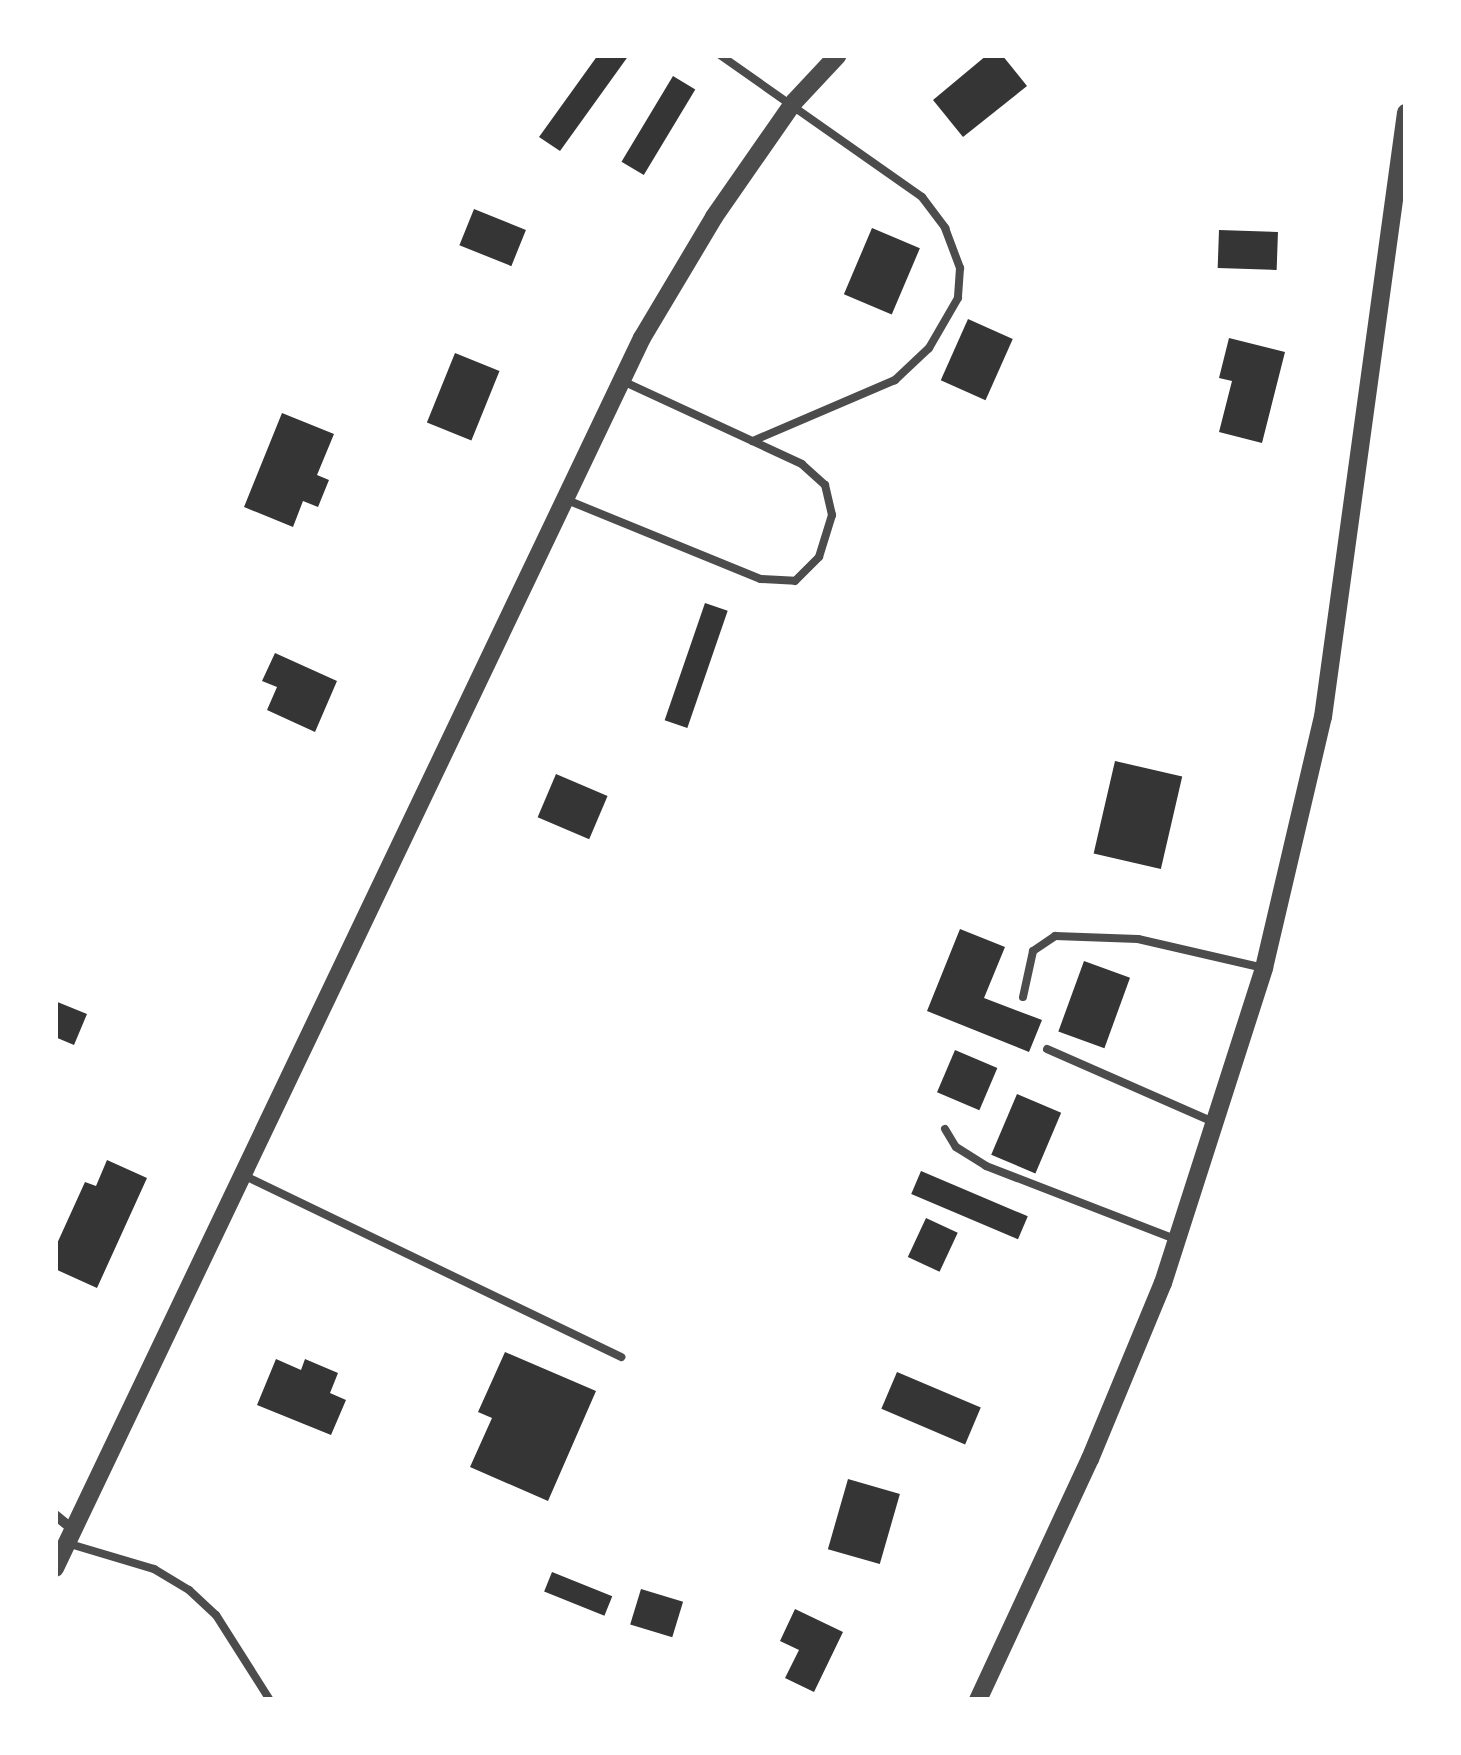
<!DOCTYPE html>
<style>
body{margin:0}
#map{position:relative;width:1461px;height:1755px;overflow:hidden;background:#fff;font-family:Ubuntu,sans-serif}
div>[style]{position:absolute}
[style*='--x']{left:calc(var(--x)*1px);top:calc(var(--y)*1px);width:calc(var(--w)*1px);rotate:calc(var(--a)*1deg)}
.building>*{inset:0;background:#353535;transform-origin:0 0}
.service>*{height:8px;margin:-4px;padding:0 4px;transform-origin:4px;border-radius:4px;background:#4c4c4c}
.minor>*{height:10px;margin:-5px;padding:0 5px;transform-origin:5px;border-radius:5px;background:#4c4c4c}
.tertiary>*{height:18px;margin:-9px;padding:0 9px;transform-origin:9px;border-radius:9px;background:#4c4c4c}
span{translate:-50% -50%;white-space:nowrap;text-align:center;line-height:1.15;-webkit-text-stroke:9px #fff;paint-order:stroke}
.frame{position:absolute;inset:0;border:58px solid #fff;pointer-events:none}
</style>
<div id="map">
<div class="building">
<div style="clip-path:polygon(598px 55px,629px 55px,560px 151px,539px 137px)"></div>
<div style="clip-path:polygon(987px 55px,1002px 55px,1027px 86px,963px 137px,933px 100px)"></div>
<div style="left:673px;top:76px;width:26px;height:100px;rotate:31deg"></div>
<div style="left:474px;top:209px;width:56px;height:39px;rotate:22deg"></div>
<div style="left:872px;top:228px;width:52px;height:72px;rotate:23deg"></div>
<div style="left:1219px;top:230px;width:59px;height:38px;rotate:2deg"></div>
<div style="left:968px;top:319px;width:49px;height:67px;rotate:24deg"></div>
<div style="clip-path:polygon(1229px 338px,1285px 352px,1262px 443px,1219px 432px,1232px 381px,1219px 378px)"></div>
<div style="left:455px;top:353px;width:48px;height:75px;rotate:22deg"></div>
<div style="clip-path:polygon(282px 413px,334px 434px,317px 475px,329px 480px,318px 507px,303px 501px,293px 527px,244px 507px)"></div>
<div style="left:705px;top:603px;width:24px;height:124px;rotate:19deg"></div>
<div style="clip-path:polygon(275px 653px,337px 681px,315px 732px,267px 710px,277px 687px,262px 681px)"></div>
<div style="left:1115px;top:761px;width:69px;height:95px;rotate:13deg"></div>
<div style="left:556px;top:774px;width:56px;height:47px;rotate:23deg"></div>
<div style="clip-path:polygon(960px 929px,1005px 947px,984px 998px,1042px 1020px,1029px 1052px,927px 1011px)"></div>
<div style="left:1084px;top:961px;width:49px;height:75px;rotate:20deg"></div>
<div style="clip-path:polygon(55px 1001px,87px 1014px,74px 1045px,55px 1037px)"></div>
<div style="left:955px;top:1050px;width:46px;height:46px;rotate:23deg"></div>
<div style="left:1017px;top:1094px;width:48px;height:66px;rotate:23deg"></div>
<div style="clip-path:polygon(107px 1160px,147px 1178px,97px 1288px,55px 1269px,55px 1248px,85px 1182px,96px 1186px)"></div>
<div style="left:921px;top:1171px;width:116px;height:25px;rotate:23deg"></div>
<div style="left:926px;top:1218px;width:35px;height:43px;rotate:25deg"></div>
<div style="clip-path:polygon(505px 1352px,596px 1391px,548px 1501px,470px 1467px,492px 1418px,478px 1412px)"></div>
<div style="clip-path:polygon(276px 1359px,301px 1370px,305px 1359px,338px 1373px,330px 1393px,346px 1400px,331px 1435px,257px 1405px)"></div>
<div style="left:897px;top:1372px;width:91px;height:40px;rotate:23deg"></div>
<div style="left:848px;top:1479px;width:54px;height:73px;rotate:16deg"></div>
<div style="left:552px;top:1572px;width:65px;height:21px;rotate:22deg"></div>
<div style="left:641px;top:1589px;width:44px;height:37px;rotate:17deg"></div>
<div style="clip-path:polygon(795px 1609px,843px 1632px,814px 1692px,785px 1678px,799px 1650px,780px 1641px)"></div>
</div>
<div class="service">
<div style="--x:720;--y:55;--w:247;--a:35.1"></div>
<div style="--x:922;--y:197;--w:39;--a:53"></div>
<div style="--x:945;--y:228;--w:43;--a:69.4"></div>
<div style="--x:960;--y:268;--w:30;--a:94"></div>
<div style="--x:958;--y:298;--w:58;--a:120.1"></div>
<div style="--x:929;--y:348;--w:47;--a:136.7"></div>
<div style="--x:895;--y:380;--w:155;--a:156.8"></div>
<div style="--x:567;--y:500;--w:209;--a:22.2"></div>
<div style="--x:761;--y:579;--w:34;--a:3"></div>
<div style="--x:795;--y:581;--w:34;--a:-45"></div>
<div style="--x:819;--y:557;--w:44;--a:-72.8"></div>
<div style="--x:832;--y:515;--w:31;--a:-103"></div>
<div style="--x:825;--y:485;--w:31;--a:-138"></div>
<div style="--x:802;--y:464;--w:198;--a:-155.2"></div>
<div style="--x:1023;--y:997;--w:47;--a:-77.7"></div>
<div style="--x:1033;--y:951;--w:27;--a:-34"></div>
<div style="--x:1055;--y:936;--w:83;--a:2.1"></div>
<div style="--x:1138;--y:939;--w:129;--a:13"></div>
<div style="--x:1047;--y:1049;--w:181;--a:23.7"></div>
<div style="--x:945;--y:1129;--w:21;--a:59"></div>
<div style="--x:956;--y:1147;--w:36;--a:32"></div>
<div style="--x:986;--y:1166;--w:206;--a:21.1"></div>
<div style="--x:243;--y:1175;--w:420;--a:25.7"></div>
<div style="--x:70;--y:1544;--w:88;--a:16.6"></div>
<div style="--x:154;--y:1569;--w:41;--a:31"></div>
<div style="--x:189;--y:1590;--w:37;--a:43"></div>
<div style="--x:216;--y:1615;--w:101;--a:57.6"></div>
</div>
<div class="minor">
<div style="--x:55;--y:1515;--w:22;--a:39"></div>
</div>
<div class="tertiary">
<div style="--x:55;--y:1568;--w:1363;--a:-64.49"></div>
<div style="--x:642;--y:338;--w:141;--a:-59.2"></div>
<div style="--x:714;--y:217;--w:140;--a:-55.2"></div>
<div style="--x:794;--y:102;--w:64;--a:-46.9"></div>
<div style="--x:978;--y:1700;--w:266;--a:-65.1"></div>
<div style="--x:1090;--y:1459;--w:191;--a:-67.5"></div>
<div style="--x:1163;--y:1283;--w:331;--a:-72.2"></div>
<div style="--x:1264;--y:968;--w:258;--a:-76.8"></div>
<div style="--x:1323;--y:717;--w:610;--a:-82.18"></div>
</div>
<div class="frame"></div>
</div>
